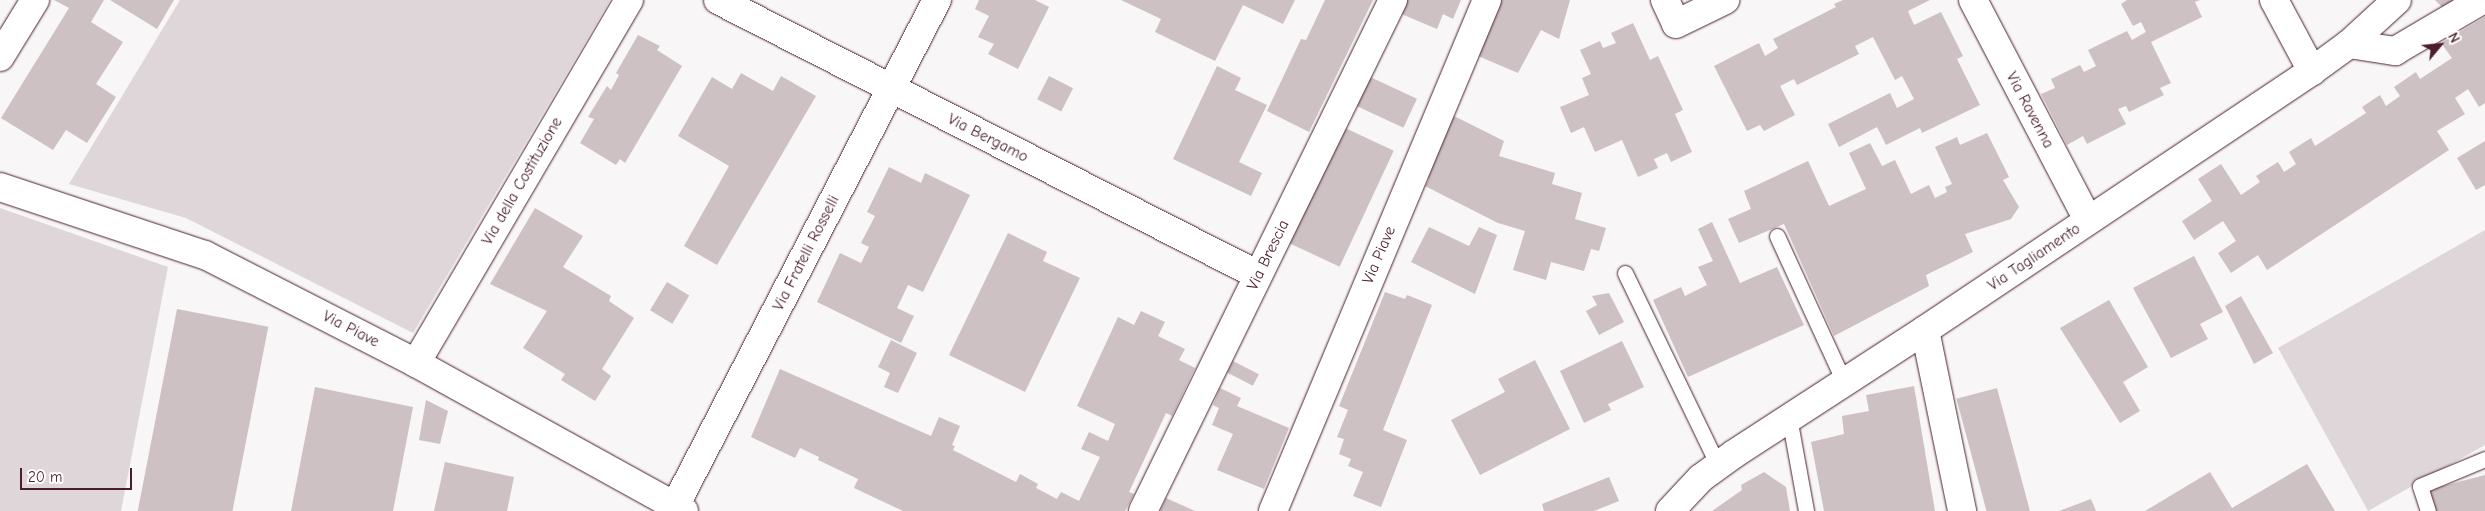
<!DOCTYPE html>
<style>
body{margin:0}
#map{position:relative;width:2485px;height:511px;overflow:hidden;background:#f8f6f7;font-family:"Comic Neue",sans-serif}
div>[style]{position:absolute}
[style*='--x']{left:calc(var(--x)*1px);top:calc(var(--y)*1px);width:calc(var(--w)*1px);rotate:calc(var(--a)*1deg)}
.green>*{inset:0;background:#ded6d9}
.building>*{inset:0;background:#cdc1c4;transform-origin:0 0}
.roads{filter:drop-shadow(0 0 1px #4a1f2b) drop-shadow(0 0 1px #4a1f2b)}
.service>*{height:15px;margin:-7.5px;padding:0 7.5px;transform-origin:7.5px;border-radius:7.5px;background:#fff}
.minor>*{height:28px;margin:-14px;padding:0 14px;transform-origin:14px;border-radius:14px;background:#fff}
.tertiary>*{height:28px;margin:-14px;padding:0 14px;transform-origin:14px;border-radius:14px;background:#fff}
span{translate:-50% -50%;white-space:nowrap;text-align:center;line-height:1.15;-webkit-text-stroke:5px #fff;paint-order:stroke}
.street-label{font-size:16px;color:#4a1f2b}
.north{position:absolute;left:2415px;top:20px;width:50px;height:50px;-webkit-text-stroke:4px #fff;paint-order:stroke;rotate:62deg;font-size:14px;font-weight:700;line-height:20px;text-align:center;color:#4a1f2b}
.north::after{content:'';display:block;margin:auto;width:18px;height:22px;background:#4a1f2b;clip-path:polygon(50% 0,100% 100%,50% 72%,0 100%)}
.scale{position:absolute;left:20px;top:468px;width:112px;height:22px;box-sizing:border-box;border:2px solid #4a1f2b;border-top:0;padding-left:6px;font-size:15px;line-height:18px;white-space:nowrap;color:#4a1f2b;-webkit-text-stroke:4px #fff;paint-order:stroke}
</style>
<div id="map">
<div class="green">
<div style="clip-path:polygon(180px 0,610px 0,413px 333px,186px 218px,69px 184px)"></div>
<div style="clip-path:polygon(0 208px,168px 267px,121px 511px,0 511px)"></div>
<div style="clip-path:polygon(2485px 230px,2485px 445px,2368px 511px,2278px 348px)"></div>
</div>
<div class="building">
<div style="clip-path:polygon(54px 0,104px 0,91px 22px,123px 42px,96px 84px,116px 97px,87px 143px,66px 130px,53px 150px,1px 118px,69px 8px)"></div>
<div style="clip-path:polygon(110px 0,174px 0,157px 29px)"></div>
<div style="clip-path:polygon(979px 0,1035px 0,1049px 7px,1018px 69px,988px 54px,994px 44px,978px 37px,989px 16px,975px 9px)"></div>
<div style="clip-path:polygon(1121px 0,1295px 0,1283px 24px,1243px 5px,1215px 61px,1155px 32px,1161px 19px)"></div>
<div style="clip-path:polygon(1325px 0,1373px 0,1309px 132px,1267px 111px,1301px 39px,1306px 40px)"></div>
<div style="clip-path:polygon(1405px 0,1461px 0,1453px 19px,1443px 14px,1437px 29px,1399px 13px)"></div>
<div style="clip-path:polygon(1496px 0,1570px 0,1559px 39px,1541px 30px,1518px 73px,1471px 53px)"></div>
<div style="clip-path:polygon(1843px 0,1930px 0,1908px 11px,1914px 25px,1941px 12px,1963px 56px,1957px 59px,1980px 105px,1922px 133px,1920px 128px,1886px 145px,1877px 127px,1839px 147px,1828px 124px,1890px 93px,1897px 108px,1914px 99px,1902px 76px,1895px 80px,1873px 37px,1855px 46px,1859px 54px,1797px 85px,1794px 79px,1780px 86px,1795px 115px,1764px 131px,1760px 125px,1747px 131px,1714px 66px,1759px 43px,1765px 56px,1778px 48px,1773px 39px,1836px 7px,1834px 4px)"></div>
<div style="clip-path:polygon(2127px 0,2200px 0,2195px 2px,2202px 17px,2151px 42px,2171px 83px,2160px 88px,2164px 95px,2129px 112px,2126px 106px,2118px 109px,2126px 124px,2087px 144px,2083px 136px,2067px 145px,2041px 94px,2055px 88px,2051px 79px,2080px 65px,2084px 72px,2096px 66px,2088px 50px,2127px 31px,2132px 40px,2146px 32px,2141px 22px,2133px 26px,2121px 4px)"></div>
<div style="clip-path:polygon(2435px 0,2455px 0,2442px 7px)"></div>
<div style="clip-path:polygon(2485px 17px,2485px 103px,2479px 107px,2468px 89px,2455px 98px,2465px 114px,2437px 131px,2449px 150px,2267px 270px,2258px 255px,2231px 273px,2218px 253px,2236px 241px,2223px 221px,2194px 240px,2182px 221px,2212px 201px,2198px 179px,2221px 164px,2241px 195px,2260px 182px,2256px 176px,2278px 162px,2284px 172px,2296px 164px,2289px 152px,2311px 138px,2315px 146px,2366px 113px,2362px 107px,2380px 95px,2386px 106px,2400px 96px,2394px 87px,2416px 72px,2420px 79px,2452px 58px,2441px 43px)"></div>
<div style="clip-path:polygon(1633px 23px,1650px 60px,1658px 56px,1683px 110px,1675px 114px,1692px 152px,1671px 162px,1667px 153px,1654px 159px,1658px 168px,1638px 177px,1622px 140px,1595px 152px,1584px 127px,1571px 133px,1560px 107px,1589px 95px,1582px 78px,1591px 74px,1580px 50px,1600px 41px,1603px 48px,1616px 43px,1611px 33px)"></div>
<div style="clip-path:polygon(638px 35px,660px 46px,657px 50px,682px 66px,625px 163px,620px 159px,616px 165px,580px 143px,594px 119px,588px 117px,607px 86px,611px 90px,619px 75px,616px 73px)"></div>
<div style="clip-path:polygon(1217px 66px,1241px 78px,1235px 90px,1267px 105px,1239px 162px,1262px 173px,1251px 196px,1173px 159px)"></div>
<div style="clip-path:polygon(741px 73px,773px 91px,781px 76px,816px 96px,717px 265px,684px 246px,729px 166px,678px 136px,712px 77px,732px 89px)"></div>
<div style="left:1049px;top:76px;width:27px;height:26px;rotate:27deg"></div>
<div style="left:1368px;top:76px;width:54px;height:32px;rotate:25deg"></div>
<div style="clip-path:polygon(1454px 116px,1504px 141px,1499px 156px,1555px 173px,1552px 184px,1582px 193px,1575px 219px,1606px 228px,1599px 251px,1591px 249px,1584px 271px,1551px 262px,1546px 280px,1513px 270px,1525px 231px,1498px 223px,1425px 186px,1429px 179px,1423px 176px)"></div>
<div style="left:1343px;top:127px;width:56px;height:128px;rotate:25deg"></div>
<div style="clip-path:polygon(1987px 133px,2009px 177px,2003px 180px,2019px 207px,2011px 219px,1965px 234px,1973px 252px,1926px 275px,1929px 286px,1834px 336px,1784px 224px,1739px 243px,1728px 219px,1751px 209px,1744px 191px,1808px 161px,1829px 206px,1866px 189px,1849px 153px,1870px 143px,1882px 166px,1895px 160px,1911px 194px,1929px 185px,1935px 198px,1947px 192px,1945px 187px,1952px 184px,1935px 147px,1957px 137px,1960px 145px)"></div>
<div style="clip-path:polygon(2485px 141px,2485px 185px,2476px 190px,2457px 158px)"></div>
<div style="clip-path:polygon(889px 167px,921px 183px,925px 173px,970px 195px,923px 292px,908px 285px,897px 308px,914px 316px,901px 343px,817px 302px,840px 253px,861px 263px,869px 247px,861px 243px,875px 216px,867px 212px)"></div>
<div style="clip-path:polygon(535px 208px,583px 236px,563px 267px,611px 296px,609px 301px,634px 318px,602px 369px,611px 376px,595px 401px,561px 380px,565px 374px,523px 348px,547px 311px,490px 284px)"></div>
<div style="clip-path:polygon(1712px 222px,1740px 283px,1777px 267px,1804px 325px,1688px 377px,1653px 300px,1681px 287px,1685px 296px,1707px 285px,1698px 267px,1713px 261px,1698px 229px)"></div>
<div style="clip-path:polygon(1429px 227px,1469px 246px,1479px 227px,1497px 235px,1475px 294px,1411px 262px)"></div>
<div style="clip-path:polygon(1008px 233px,1047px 252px,1043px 261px,1080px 278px,1025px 392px,949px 355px)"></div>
<div style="clip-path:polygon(2194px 256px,2223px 312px,2200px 324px,2208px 339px,2171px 358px,2133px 288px)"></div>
<div style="left:667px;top:282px;width:26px;height:33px;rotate:31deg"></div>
<div style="clip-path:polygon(1385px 292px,1405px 299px,1407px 295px,1432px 305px,1383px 430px,1407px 440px,1381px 507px,1353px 496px,1363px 472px,1348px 466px,1351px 459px,1339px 454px,1344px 439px,1337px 437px,1348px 410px,1339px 406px)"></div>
<div style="clip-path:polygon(1609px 293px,1624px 322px,1599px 335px,1586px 311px,1597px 305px,1592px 296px)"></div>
<div style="clip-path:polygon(2241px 296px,2273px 353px,2254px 364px,2225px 306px)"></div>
<div style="clip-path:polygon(2109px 300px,2148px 367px,2123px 382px,2140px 411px,2120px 423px,2060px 328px)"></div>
<div style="left:177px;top:309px;width:93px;height:206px;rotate:11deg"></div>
<div style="clip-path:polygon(1141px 311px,1165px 322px,1158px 336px,1185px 349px,1179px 360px,1195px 368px,1172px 416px,1166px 413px,1129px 492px,1134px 494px,1125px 511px,903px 511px,854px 488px,858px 479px,818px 460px,819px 457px,800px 448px,795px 458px,751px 437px,780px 369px,931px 436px,939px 417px,960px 426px,952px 445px,955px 446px,953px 450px,1016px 482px,1020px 474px,1038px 484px,1036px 488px,1057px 499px,1061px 492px,1079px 501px,1100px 457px,1081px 449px,1089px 432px,1108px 441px,1115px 424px,1077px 406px,1118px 317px,1134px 325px)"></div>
<div style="clip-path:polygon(891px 340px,917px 353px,898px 393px,884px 387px,890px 373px,878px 367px)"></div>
<div style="clip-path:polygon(1622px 341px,1644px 387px,1608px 404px,1611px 410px,1584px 423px,1560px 371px)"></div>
<div style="clip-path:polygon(1535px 360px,1570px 429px,1480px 475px,1451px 420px,1505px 392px,1498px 379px)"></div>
<div style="left:1233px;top:361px;width:29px;height:13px;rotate:27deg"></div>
<div style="clip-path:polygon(1914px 386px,1935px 511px,1824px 511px,1811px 442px,1844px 434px,1842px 416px,1869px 411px,1866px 395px)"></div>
<div style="clip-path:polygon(315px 387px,413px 407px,393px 511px,291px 511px)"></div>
<div style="clip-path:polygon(1220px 388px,1241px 398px,1237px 406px,1289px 428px,1264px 489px,1217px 470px,1233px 434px,1212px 425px,1219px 408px,1213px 405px)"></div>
<div style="left:1997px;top:388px;width:127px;height:42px;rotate:75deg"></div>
<div style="clip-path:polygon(426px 400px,448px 411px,440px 444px,419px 440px)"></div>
<div style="clip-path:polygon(445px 462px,514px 477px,507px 511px,434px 511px)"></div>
<div style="clip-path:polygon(2307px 464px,2335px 511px,2145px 511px,2210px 472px,2232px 508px)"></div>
<div style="clip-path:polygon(1764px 472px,1786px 487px,1790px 511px,1712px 511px,1742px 490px,1741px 485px)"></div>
<div style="clip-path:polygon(2485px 475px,2485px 511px,2434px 511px,2428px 490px)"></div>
<div style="clip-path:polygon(1609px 477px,1619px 501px,1594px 511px,1544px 511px,1542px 504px)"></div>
<div style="clip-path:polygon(1166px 498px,1195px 511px,1160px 511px)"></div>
<div style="clip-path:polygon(2091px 499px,2096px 511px,2059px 511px)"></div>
</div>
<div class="roads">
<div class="service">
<div style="--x:1777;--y:236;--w:161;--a:65.3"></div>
<div style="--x:1625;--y:273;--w:213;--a:64.2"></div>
<div style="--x:1789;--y:417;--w:96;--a:79.7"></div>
<div style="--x:2428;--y:511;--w:26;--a:-108"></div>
<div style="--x:2420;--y:486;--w:70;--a:-22.6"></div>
</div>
<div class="minor">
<div style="--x:718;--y:0;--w:606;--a:26.99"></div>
<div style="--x:1665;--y:0;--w:26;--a:65"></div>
<div style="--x:1676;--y:24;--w:55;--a:-26.1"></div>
<div style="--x:2349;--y:44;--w:47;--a:8.7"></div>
<div style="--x:2395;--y:51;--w:101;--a:-30.4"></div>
<div style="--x:0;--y:57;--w:67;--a:-58.4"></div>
<div style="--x:0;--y:187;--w:216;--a:18.4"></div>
<div style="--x:205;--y:255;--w:237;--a:27.1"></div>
<div style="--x:416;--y:363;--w:306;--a:28.9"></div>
<div style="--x:1925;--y:330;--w:185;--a:78.4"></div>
<div style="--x:416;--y:363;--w:421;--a:-59.6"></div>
<div style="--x:675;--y:506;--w:570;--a:-62.63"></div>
<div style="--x:1143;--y:511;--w:569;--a:-63.93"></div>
<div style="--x:1273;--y:511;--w:554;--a:-67.28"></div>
</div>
<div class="tertiary">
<div style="--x:1973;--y:0;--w:248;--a:62.4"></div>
<div style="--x:2274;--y:0;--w:81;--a:61.8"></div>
<div style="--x:1670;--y:511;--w:45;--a:-46.8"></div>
<div style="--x:1701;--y:478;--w:41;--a:-36"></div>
<div style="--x:1734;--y:454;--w:228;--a:-33"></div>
<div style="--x:1925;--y:330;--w:466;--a:-33.8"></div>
<div style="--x:2312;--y:71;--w:46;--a:-36.1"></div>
<div style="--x:2349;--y:44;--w:65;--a:-42.5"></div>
</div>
</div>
<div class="street-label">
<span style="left:2030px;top:110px;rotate:62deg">Via Ravenna</span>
<span style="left:988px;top:138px;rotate:27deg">Via Bergamo</span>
<span style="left:522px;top:181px;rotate:-60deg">Via della Costituzione</span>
<span style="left:806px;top:253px;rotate:-63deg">Via Fratelli Rosselli</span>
<span style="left:1268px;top:255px;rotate:-64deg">Via Brescia</span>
<span style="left:1379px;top:255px;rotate:-67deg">Via Piave</span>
<span style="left:2034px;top:257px;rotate:-34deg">Via Tagliamento</span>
<span style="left:351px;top:329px;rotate:27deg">Via Piave</span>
</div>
<div class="north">N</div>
<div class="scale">20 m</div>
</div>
